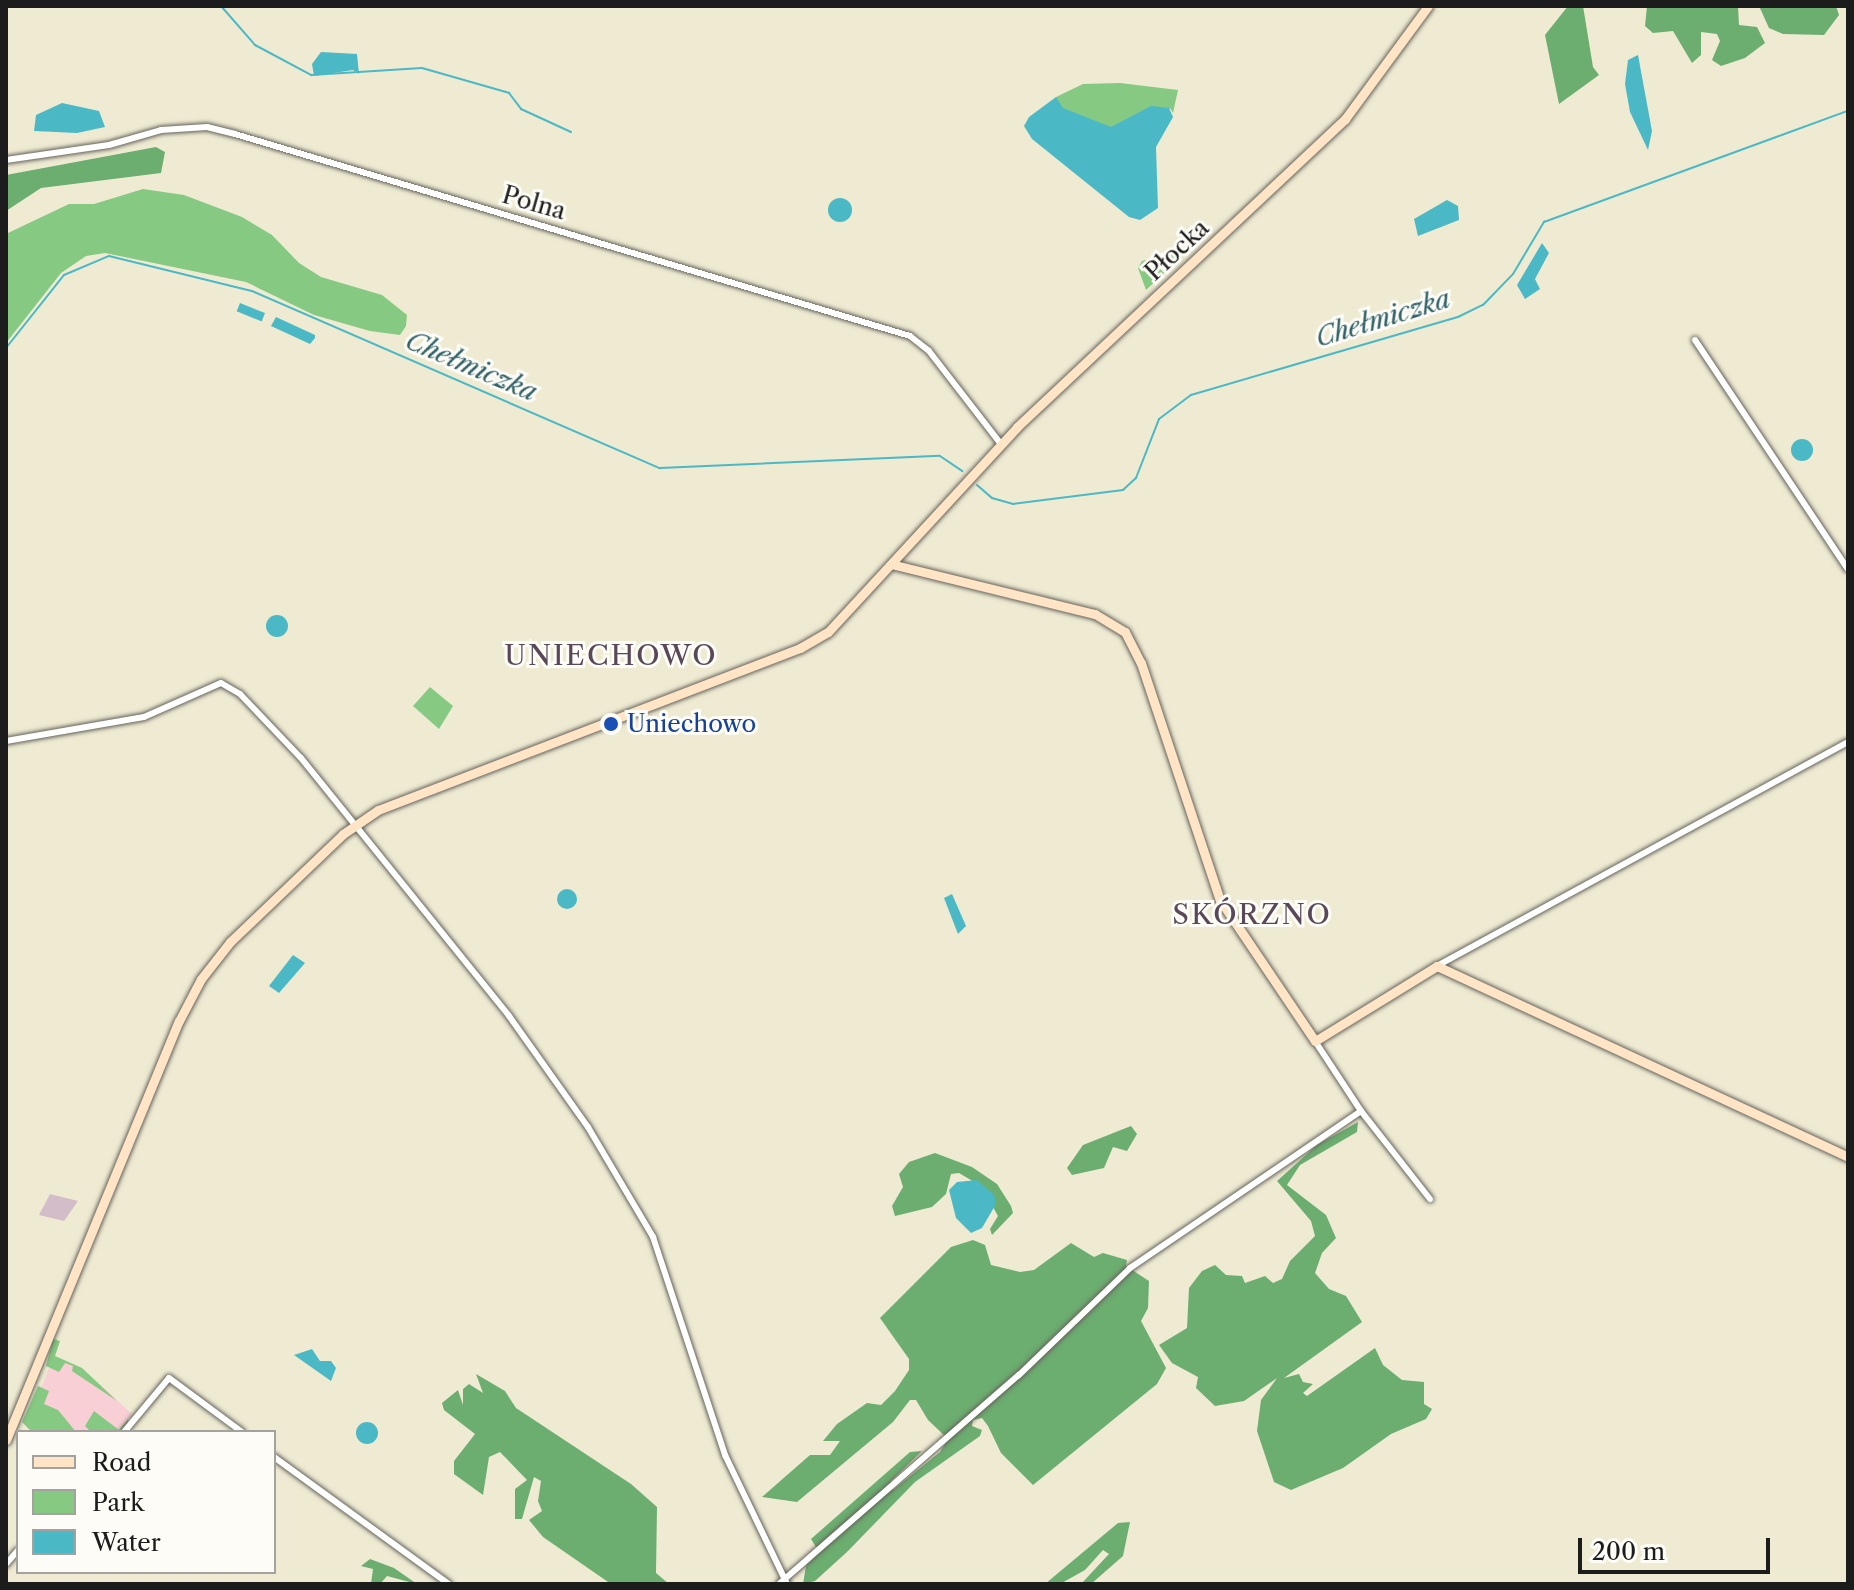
<!DOCTYPE html>
<meta charset="utf-8">
<style>
body{margin:0}
#map{position:relative;width:1854px;height:1590px;overflow:hidden;background:#efebd3;font-family:"Libre Caslon Text",serif}
div>[style]{position:absolute}
[style*='--x']{left:calc(var(--x)*1px);top:calc(var(--y)*1px);width:calc(var(--w)*1px);rotate:calc(var(--a)*1deg)}
.built>*{inset:0;background:#f7cfd4}
.industrial>*{inset:0;background:#d2bdc8}
.green>*{inset:0;background:#86c982}
.forest>*{inset:0;background:#6cad70}
.water>*{inset:0;background:#4bb8c5;transform-origin:0 0}
.round{border-radius:50%}
.stream>*{height:2px;margin:-1px;padding:0 1px;transform-origin:1px;border-radius:1px;background:#4bb8c5}
.roads{filter:drop-shadow(0 0 2px #66645c) drop-shadow(0 0 2px #66645c)}
.street>*{height:6px;margin:-3px;padding:0 3px;transform-origin:3px;border-radius:3px;background:#fff}
.secondary>*{height:9px;margin:-4.5px;padding:0 4.5px;transform-origin:4.5px;border-radius:4.5px;background:#ffe4c6}
.dots>*{width:22px;height:22px;translate:-50% -50%;box-sizing:border-box;border:4px solid #fdfcf7;border-radius:50%}
span{translate:-50% -50%;white-space:nowrap;text-align:center;line-height:1.15;-webkit-text-stroke:6px #fdfcf7;paint-order:stroke}
.street-label{font-size:24px;color:#1c1c1c}
.transit-label{font-size:24px;color:#164399}
.left{translate:0 -50%;text-align:left}
.water-label{font-size:26px;color:#316268;font-style:italic}
.quarter-label{font-size:28px;color:#594858;letter-spacing:2px}
.frame{position:absolute;inset:0;border:8px solid #1c1c1c;pointer-events:none}
.legend{position:absolute;left:16px;top:1430px;width:260px;height:144px;box-sizing:border-box;background:#fdfcf7;border:2px solid #a3a29f;margin:0;padding:10px 14px;list-style:none;font-size:24px;color:#1c1c1c}
.legend li{display:flex;align-items:center;gap:16px;height:40px}
.legend b{width:40px;border:2px solid #a3a29f}
.scale{position:absolute;left:1578px;top:1538px;width:192px;height:36px;box-sizing:border-box;border:4px solid #1c1c1c;border-top:0;padding-left:10px;font-size:24px;line-height:28px;white-space:nowrap;color:#1c1c1c;-webkit-text-stroke:6px #fdfcf7;paint-order:stroke}
</style>
<div id="map">
<div class="built">
<div style="clip-path:polygon(54px 1356px,82px 1368px,132px 1414px,118px 1432px,32px 1432px,26px 1426px)"></div>
</div>
<div class="industrial">
<div style="clip-path:polygon(50px 1194px,78px 1201px,64px 1221px,39px 1215px)"></div>
</div>
<div class="green">
<div style="clip-path:polygon(1120px 83px,1178px 90px,1173px 113px,1170px 108px,1122px 210px,1053px 152px,1056px 97px,1083px 84px)"></div>
<div style="clip-path:polygon(143px 189px,184px 195px,242px 217px,272px 235px,299px 263px,321px 277px,382px 295px,407px 315px,406px 326px,400px 335px,370px 331px,314px 315px,246px 282px,105px 253px,86px 256px,61px 273px,6px 343px,8px 233px,69px 204px,94px 204px)"></div>
<div style="clip-path:polygon(1168px 253px,1184px 255px,1146px 290px,1138px 268px,1142px 261px)"></div>
<div style="clip-path:polygon(430px 687px,453px 706px,439px 729px,413px 706px)"></div>
<div style="clip-path:polygon(53px 1339px,60px 1341px,55px 1356px,82px 1368px,117px 1401px,72px 1371px,73px 1366px,65px 1363px,59px 1372px,46px 1366px)"></div>
<div style="clip-path:polygon(38px 1386px,49px 1391px,44px 1404px,58px 1410px,76px 1432px,32px 1432px,22px 1422px)"></div>
<div style="clip-path:polygon(94px 1411px,119px 1430px,128px 1419px,128px 1424px,121px 1432px,91px 1432px,85px 1426px)"></div>
</div>
<div class="forest">
<div style="clip-path:polygon(1568px 6px,1583px 6px,1593px 67px,1599px 75px,1559px 104px,1545px 35px)"></div>
<div style="clip-path:polygon(1647px 6px,1738px 6px,1739px 25px,1757px 27px,1765px 43px,1745px 58px,1721px 66px,1712px 60px,1720px 41px,1717px 34px,1701px 32px,1701px 55px,1692px 63px,1673px 31px,1653px 33px,1645px 26px)"></div>
<div style="clip-path:polygon(1759px 6px,1836px 6px,1839px 15px,1824px 35px,1783px 34px,1769px 28px)"></div>
<div style="clip-path:polygon(156px 147px,165px 152px,161px 173px,41px 188px,6px 211px,6px 175px)"></div>
<div style="clip-path:polygon(1358px 1122px,1357px 1132px,1300px 1165px,1287px 1185px,1326px 1215px,1336px 1238px,1322px 1253px,1315px 1273px,1329px 1289px,1346px 1296px,1362px 1322px,1284px 1378px,1299px 1374px,1303px 1382px,1313px 1384px,1303px 1393px,1307px 1396px,1375px 1348px,1383px 1365px,1402px 1380px,1424px 1382px,1424px 1404px,1432px 1409px,1426px 1419px,1391px 1434px,1343px 1468px,1291px 1490px,1274px 1482px,1257px 1431px,1261px 1400px,1277px 1378px,1244px 1401px,1215px 1406px,1196px 1388px,1198px 1377px,1172px 1363px,1159px 1345px,1187px 1328px,1189px 1288px,1202px 1271px,1215px 1265px,1226px 1275px,1242px 1276px,1245px 1283px,1265px 1276px,1273px 1283px,1282px 1279px,1290px 1261px,1315px 1236px,1311px 1221px,1277px 1181px,1317px 1145px)"></div>
<div style="clip-path:polygon(1131px 1126px,1137px 1134px,1127px 1151px,1113px 1147px,1104px 1168px,1072px 1175px,1067px 1168px,1083px 1145px)"></div>
<div style="clip-path:polygon(935px 1153px,972px 1167px,997px 1184px,1011px 1206px,1013px 1213px,992px 1235px,990px 1229px,998px 1216px,981px 1186px,959px 1173px,951px 1174px,946px 1194px,932px 1207px,895px 1216px,892px 1206px,903px 1187px,899px 1174px,909px 1162px)"></div>
<div style="clip-path:polygon(973px 1240px,985px 1245px,991px 1265px,1020px 1272px,1034px 1270px,1071px 1243px,1094px 1257px,1103px 1253px,1127px 1260px,1126px 1266px,1149px 1281px,1148px 1308px,1141px 1321px,1166px 1368px,1157px 1384px,1033px 1485px,1001px 1453px,988px 1426px,982px 1418px,973px 1420px,972px 1426px,982px 1430px,980px 1436px,915px 1482px,847px 1552px,815px 1581px,803px 1584px,806px 1566px,819px 1552px,811px 1539px,910px 1452px,922px 1451px,891px 1481px,893px 1490px,940px 1452px,948px 1439px,928px 1420px,916px 1400px,910px 1400px,893px 1422px,797px 1502px,762px 1497px,810px 1455px,830px 1455px,840px 1441px,823px 1441px,837px 1424px,867px 1403px,881px 1405px,895px 1391px,909px 1370px,909px 1359px,880px 1318px,951px 1247px)"></div>
<div style="clip-path:polygon(476px 1374px,505px 1391px,516px 1408px,631px 1484px,657px 1507px,656px 1573px,669px 1584px,611px 1584px,543px 1537px,529px 1520px,542px 1511px,538px 1501px,541px 1481px,534px 1477px,522px 1519px,515px 1519px,515px 1489px,527px 1480px,500px 1452px,489px 1457px,483px 1495px,454px 1474px,454px 1461px,475px 1434px,444px 1410px,442px 1403px,458px 1390px,463px 1405px,463px 1389px,469px 1384px,483px 1393px)"></div>
<div style="clip-path:polygon(1130px 1522px,1123px 1556px,1091px 1584px,1081px 1584px,1109px 1554px,1103px 1550px,1085px 1570px,1060px 1584px,1045px 1584px,1118px 1523px)"></div>
<div style="clip-path:polygon(370px 1559px,394px 1568px,417px 1584px,387px 1576px,380px 1584px,371px 1584px,373px 1569px,361px 1566px)"></div>
</div>
<div class="water">
<div style="clip-path:polygon(321px 52px,357px 54px,359px 74px,353px 70px,314px 76px,312px 64px)"></div>
<div style="clip-path:polygon(1638px 55px,1652px 131px,1648px 150px,1630px 112px,1625px 84px,1628px 60px)"></div>
<div style="clip-path:polygon(1056px 97px,1063px 108px,1111px 127px,1151px 106px,1169px 108px,1173px 117px,1156px 147px,1158px 208px,1140px 220px,1129px 217px,1032px 139px,1024px 126px,1029px 117px)"></div>
<div style="clip-path:polygon(62px 103px,99px 111px,105px 127px,77px 133px,34px 131px,36px 115px)"></div>
<div class="round" style="left:828px;top:198px;width:24px;height:24px"></div>
<div style="clip-path:polygon(1447px 200px,1458px 206px,1459px 220px,1418px 236px,1414px 219px)"></div>
<div style="clip-path:polygon(1542px 243px,1549px 253px,1535px 279px,1540px 289px,1525px 299px,1517px 285px)"></div>
<div style="left:240px;top:303px;width:27px;height:9px;rotate:22deg"></div>
<div style="clip-path:polygon(276px 317px,315px 335px,315px 338px,310px 344px,271px 326px)"></div>
<div class="round" style="left:1791px;top:439px;width:22px;height:22px"></div>
<div class="round" style="left:266px;top:615px;width:22px;height:22px"></div>
<div class="round" style="left:557px;top:889px;width:20px;height:20px"></div>
<div style="clip-path:polygon(952px 894px,966px 926px,958px 934px,944px 898px)"></div>
<div style="clip-path:polygon(293px 955px,305px 963px,279px 993px,269px 986px)"></div>
<div style="clip-path:polygon(977px 1180px,994px 1195px,996px 1204px,982px 1228px,971px 1233px,956px 1218px,949px 1190px,957px 1182px)"></div>
<div style="clip-path:polygon(312px 1349px,320px 1361px,331px 1361px,336px 1368px,331px 1381px,294px 1355px)"></div>
<div class="round" style="left:356px;top:1422px;width:22px;height:22px"></div>
</div>
<div class="stream">
<div style="--x:221;--y:6;--w:52;--a:48.9"></div>
<div style="--x:255;--y:45;--w:64;--a:28.2"></div>
<div style="--x:311;--y:75;--w:111;--a:-3.6"></div>
<div style="--x:422;--y:68;--w:91;--a:16"></div>
<div style="--x:509;--y:93;--w:20;--a:53"></div>
<div style="--x:521;--y:109;--w:55;--a:24.7"></div>
<div style="--x:6;--y:348;--w:93;--a:-51.5"></div>
<div style="--x:64;--y:275;--w:49;--a:-22.9"></div>
<div style="--x:109;--y:256;--w:147;--a:13.8"></div>
<div style="--x:252;--y:291;--w:445;--a:23.5"></div>
<div style="--x:660;--y:468;--w:280;--a:-2.5"></div>
<div style="--x:940;--y:456;--w:27;--a:34"></div>
<div style="--x:977;--y:485;--w:20;--a:41"></div>
<div style="--x:992;--y:498;--w:22;--a:16"></div>
<div style="--x:1013;--y:504;--w:111;--a:-7.3"></div>
<div style="--x:1123;--y:490;--w:18;--a:-43"></div>
<div style="--x:1136;--y:478;--w:63;--a:-68.7"></div>
<div style="--x:1159;--y:419;--w:40;--a:-37"></div>
<div style="--x:1191;--y:395;--w:278;--a:-16.3"></div>
<div style="--x:1458;--y:317;--w:28;--a:-26"></div>
<div style="--x:1483;--y:305;--w:43;--a:-45.9"></div>
<div style="--x:1513;--y:274;--w:61;--a:-59.2"></div>
<div style="--x:1544;--y:222;--w:324;--a:-20.1"></div>
</div>
<div class="roads">
<div class="street">
<div style="--x:6;--y:160;--w:104;--a:-8.3"></div>
<div style="--x:109;--y:145;--w:54;--a:-16.1"></div>
<div style="--x:161;--y:130;--w:46;--a:-3.7"></div>
<div style="--x:207;--y:127;--w:29;--a:14"></div>
<div style="--x:235;--y:134;--w:705;--a:16.66"></div>
<div style="--x:910;--y:336;--w:24;--a:38"></div>
<div style="--x:929;--y:351;--w:118;--a:52.3"></div>
<div style="--x:1695;--y:340;--w:275;--a:56.3"></div>
<div style="--x:6;--y:741;--w:140;--a:-9.9"></div>
<div style="--x:144;--y:717;--w:84;--a:-23.8"></div>
<div style="--x:221;--y:683;--w:22;--a:30"></div>
<div style="--x:240;--y:694;--w:88;--a:46.4"></div>
<div style="--x:301;--y:758;--w:331;--a:51.1"></div>
<div style="--x:509;--y:1016;--w:136;--a:54.6"></div>
<div style="--x:588;--y:1127;--w:128;--a:59.4"></div>
<div style="--x:653;--y:1237;--w:230;--a:71.7"></div>
<div style="--x:725;--y:1455;--w:143;--a:64.3"></div>
<div style="--x:1437;--y:966;--w:468;--a:-28.6"></div>
<div style="--x:1361;--y:1111;--w:112;--a:51.9"></div>
<div style="--x:124;--y:1432;--w:70;--a:-50.2"></div>
<div style="--x:169;--y:1378;--w:91;--a:36.5"></div>
<div style="--x:274;--y:1457;--w:216;--a:36"></div>
<div style="--x:6;--y:1564;--w:18;--a:-49"></div>
<div style="--x:779;--y:1584;--w:318;--a:-41.1"></div>
<div style="--x:1019;--y:1375;--w:154;--a:-43.9"></div>
<div style="--x:1130;--y:1268;--w:279;--a:-34.2"></div>
<div style="--x:1361;--y:1111;--w:84;--a:-123.3"></div>
</div>
<div class="secondary">
<div style="--x:891;--y:564;--w:210;--a:13.8"></div>
<div style="--x:1095;--y:614;--w:35;--a:31"></div>
<div style="--x:1125;--y:632;--w:35;--a:63"></div>
<div style="--x:1141;--y:663;--w:250;--a:71.6"></div>
<div style="--x:1220;--y:900;--w:170;--a:56"></div>
<div style="--x:1315;--y:1041;--w:143;--a:-31.6"></div>
<div style="--x:1437;--y:966;--w:453;--a:24.9"></div>
<div style="--x:6;--y:1440;--w:453;--a:-67.6"></div>
<div style="--x:179;--y:1021;--w:47;--a:-62.4"></div>
<div style="--x:201;--y:979;--w:47;--a:-51.9"></div>
<div style="--x:230;--y:942;--w:156;--a:-43.7"></div>
<div style="--x:343;--y:834;--w:42;--a:-34.4"></div>
<div style="--x:378;--y:810;--w:452;--a:-21"></div>
<div style="--x:800;--y:648;--w:32;--a:-30"></div>
<div style="--x:828;--y:632;--w:279;--a:-47.3"></div>
<div style="--x:1017;--y:427;--w:450;--a:-43.2"></div>
<div style="--x:1345;--y:119;--w:140;--a:-53.7"></div>
</div>
</div>
<div class="dots">
<div style="left:611px;top:724px;background:#1a4fb4"></div>
</div>
<div class="street-label">
<span style="left:534px;top:203px;rotate:16deg">Polna</span>
<span style="left:1177px;top:250px;rotate:-43deg">Płocka</span>
</div>
<div class="transit-label">
<span class="left" style="left:627px;top:724px">Uniechowo</span>
</div>
<div class="water-label">
<span style="left:1383px;top:319px;rotate:-17deg">Chełmiczka</span>
<span style="left:471px;top:367px;rotate:23deg">Chełmiczka</span>
</div>
<div class="quarter-label">
<span style="left:611px;top:655px">UNIECHOWO</span>
<span style="left:1252px;top:914px">SKÓRZNO</span>
</div>
<div class="frame"></div>
<ul class="legend">
<li><b style="height:10px;background:#ffe4c6"></b>Road</li>
<li><b style="height:22px;background:#86c982"></b>Park</li>
<li><b style="height:22px;background:#4bb8c5"></b>Water</li>
</ul>
<div class="scale">200 m</div>
</div>
